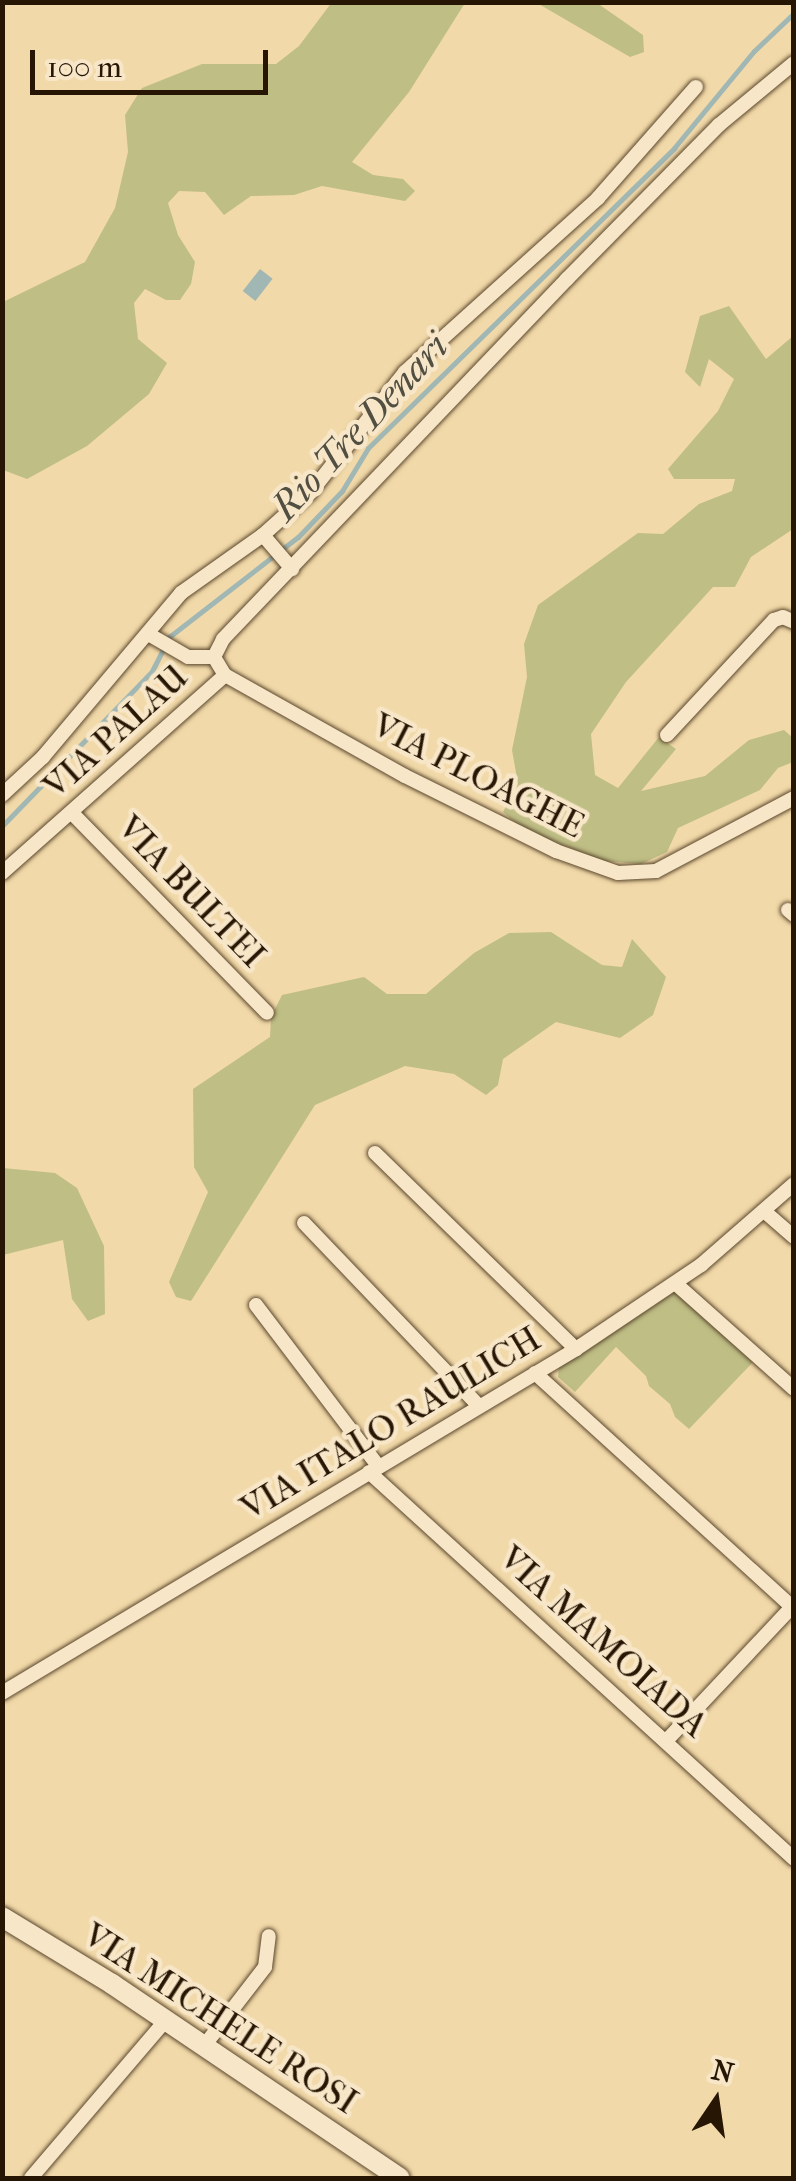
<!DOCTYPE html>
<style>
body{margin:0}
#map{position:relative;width:796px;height:2181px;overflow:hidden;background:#f2d9a9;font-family:"IM FELL French Canon",serif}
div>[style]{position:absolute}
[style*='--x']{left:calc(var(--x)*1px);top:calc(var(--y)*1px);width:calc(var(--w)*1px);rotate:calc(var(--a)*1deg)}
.green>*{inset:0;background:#bfbe85}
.water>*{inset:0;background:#a0b7b4;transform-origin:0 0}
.stream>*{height:5px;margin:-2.5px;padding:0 2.5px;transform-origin:2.5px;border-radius:2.5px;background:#a0b7b4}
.roads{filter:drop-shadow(0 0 2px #5a472d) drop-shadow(0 0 2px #5a472d)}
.street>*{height:14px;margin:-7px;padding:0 7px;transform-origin:7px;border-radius:7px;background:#f7e6c7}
.secondary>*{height:20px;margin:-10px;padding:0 10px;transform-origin:10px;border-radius:10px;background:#f7e6c7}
span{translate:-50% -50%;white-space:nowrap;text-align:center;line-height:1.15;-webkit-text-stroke:9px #f7e6c7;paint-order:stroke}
.street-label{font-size:35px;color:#271604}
.water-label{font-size:38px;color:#514e42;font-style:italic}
.frame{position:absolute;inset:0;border:5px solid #271604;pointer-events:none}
.north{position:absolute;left:666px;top:2051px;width:100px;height:100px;-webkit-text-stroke:8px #f7e6c7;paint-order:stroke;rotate:13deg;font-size:28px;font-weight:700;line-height:40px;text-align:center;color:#271604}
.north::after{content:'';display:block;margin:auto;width:35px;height:45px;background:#271604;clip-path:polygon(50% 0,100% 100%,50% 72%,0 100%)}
.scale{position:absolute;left:30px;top:50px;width:238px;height:45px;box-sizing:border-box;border:5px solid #271604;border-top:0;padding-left:12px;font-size:30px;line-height:35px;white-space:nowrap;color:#271604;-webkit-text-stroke:8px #f7e6c7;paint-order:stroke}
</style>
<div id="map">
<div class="green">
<div style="clip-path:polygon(332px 2px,465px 3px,409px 92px,352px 162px,373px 175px,403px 179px,415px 191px,405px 201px,322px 186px,294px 195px,251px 196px,224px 215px,205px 192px,179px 191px,168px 203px,178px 235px,195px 262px,191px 284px,180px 300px,166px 300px,145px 289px,134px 303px,138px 339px,167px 363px,149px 394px,87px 446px,27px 479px,3px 470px,3px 302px,85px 262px,115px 208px,128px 152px,125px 115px,142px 88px,202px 64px,276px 64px,299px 46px)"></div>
<div style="clip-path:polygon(537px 3px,597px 3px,643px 35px,644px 52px,630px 57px)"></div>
<div style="clip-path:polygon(729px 306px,766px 359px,793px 336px,793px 529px,751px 557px,735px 587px,713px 587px,626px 682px,591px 734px,595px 775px,618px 788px,659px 737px,676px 749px,641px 791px,705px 776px,749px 740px,784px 730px,793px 738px,793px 762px,778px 768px,760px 790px,678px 828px,667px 852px,641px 864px,604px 861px,526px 831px,503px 812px,518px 784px,512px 750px,527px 677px,524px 644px,538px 605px,638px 533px,663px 534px,699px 504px,732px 491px,735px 479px,674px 479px,668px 469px,718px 411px,734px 379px,709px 359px,700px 387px,685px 372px,700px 316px)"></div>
<div style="clip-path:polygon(551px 932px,602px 965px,622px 967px,632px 939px,666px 977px,653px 1015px,620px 1038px,556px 1022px,503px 1059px,498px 1085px,486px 1095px,454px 1074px,405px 1066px,315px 1105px,191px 1301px,176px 1297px,169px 1282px,208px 1192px,194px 1167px,193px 1089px,270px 1037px,271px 1017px,282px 995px,364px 977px,387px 994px,426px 994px,474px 953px,509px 933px)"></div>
<div style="clip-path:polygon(3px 1168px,55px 1173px,77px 1188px,104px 1246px,105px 1314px,88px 1321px,72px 1299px,63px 1240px,3px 1255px)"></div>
<div style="clip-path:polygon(677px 1290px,755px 1360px,689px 1429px,675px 1417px,670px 1404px,649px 1386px,646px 1376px,616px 1347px,575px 1392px,558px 1377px,559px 1366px)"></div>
</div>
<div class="water">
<div style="left:260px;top:269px;width:16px;height:28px;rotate:38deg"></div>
</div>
<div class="stream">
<div style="--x:2;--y:826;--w:216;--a:-45.9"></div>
<div style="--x:152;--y:671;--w:38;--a:-63"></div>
<div style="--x:169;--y:637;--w:163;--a:-37.8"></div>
<div style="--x:298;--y:537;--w:64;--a:-46.3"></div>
<div style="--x:342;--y:491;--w:50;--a:-58.8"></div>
<div style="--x:368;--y:448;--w:429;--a:-44.4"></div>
<div style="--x:674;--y:148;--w:126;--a:-50.5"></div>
<div style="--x:754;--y:51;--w:55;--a:-43.5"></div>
</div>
<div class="roads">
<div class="street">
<div style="--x:263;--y:535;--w:45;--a:49.5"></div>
<div style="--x:150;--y:635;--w:44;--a:30.1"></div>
<div style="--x:188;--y:657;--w:26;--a:0"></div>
<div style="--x:214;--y:657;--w:20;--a:-63"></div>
<div style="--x:223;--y:639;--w:498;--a:-46.3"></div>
<div style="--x:567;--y:279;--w:216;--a:-45.4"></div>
<div style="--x:719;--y:125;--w:97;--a:-39.6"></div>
<div style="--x:214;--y:657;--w:21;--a:59"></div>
<div style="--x:225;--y:675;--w:206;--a:29.3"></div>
<div style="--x:405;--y:776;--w:169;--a:26.4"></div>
<div style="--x:556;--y:851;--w:66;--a:19.5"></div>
<div style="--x:618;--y:873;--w:38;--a:-3"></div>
<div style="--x:656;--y:871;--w:156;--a:-27.9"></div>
<div style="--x:667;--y:735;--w:157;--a:-47.1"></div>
<div style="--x:774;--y:620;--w:9;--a:-18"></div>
<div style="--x:783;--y:617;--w:12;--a:24"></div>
<div style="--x:2;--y:795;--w:56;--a:-42.8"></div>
<div style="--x:43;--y:757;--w:214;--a:-49.9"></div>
<div style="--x:181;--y:593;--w:100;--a:-35.3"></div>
<div style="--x:263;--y:535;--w:64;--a:-41.9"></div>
<div style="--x:311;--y:492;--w:152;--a:-51.9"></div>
<div style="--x:405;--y:372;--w:260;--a:-42"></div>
<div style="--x:598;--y:198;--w:148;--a:-48.6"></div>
<div style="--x:72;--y:813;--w:279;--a:45.7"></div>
<div style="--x:2;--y:873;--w:298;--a:-41.6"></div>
<div style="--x:788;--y:910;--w:8;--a:40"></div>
<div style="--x:375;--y:1153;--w:281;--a:44.3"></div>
<div style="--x:764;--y:1211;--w:40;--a:41"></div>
<div style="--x:304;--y:1223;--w:253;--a:46.3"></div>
<div style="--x:675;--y:1283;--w:159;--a:41.7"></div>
<div style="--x:256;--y:1305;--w:202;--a:52.8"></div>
<div style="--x:535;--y:1373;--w:350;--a:42.3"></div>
<div style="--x:369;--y:1472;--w:575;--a:42.32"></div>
<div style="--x:2;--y:1693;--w:669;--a:-30.93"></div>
<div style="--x:576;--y:1349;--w:151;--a:-33.9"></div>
<div style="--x:701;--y:1265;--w:123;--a:-41.1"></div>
<div style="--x:667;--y:1740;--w:181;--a:-46.8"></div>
<div style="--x:204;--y:2046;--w:100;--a:-52.3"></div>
<div style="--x:265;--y:1967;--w:31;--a:-83"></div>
<div style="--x:31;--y:2178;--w:208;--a:-49.5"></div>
</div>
<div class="secondary">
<div style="--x:2;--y:1917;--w:129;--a:31.3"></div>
<div style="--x:112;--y:1984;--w:347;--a:34"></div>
</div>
</div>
<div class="street-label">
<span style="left:116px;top:732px;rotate:-42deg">VIA PALAU</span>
<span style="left:478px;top:776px;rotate:27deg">VIA PLOAGHE</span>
<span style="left:191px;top:892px;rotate:46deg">VIA BULTEI</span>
<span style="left:391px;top:1424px;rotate:-31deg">VIA ITALO RAULICH</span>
<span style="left:603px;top:1642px;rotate:42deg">VIA MAMOIADA</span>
<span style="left:220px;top:2019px;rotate:33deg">VIA MICHELE ROSI</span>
</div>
<div class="water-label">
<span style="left:360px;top:427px;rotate:-47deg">Rio Tre Denari</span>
</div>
<div class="frame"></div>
<div class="north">N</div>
<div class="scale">100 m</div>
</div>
